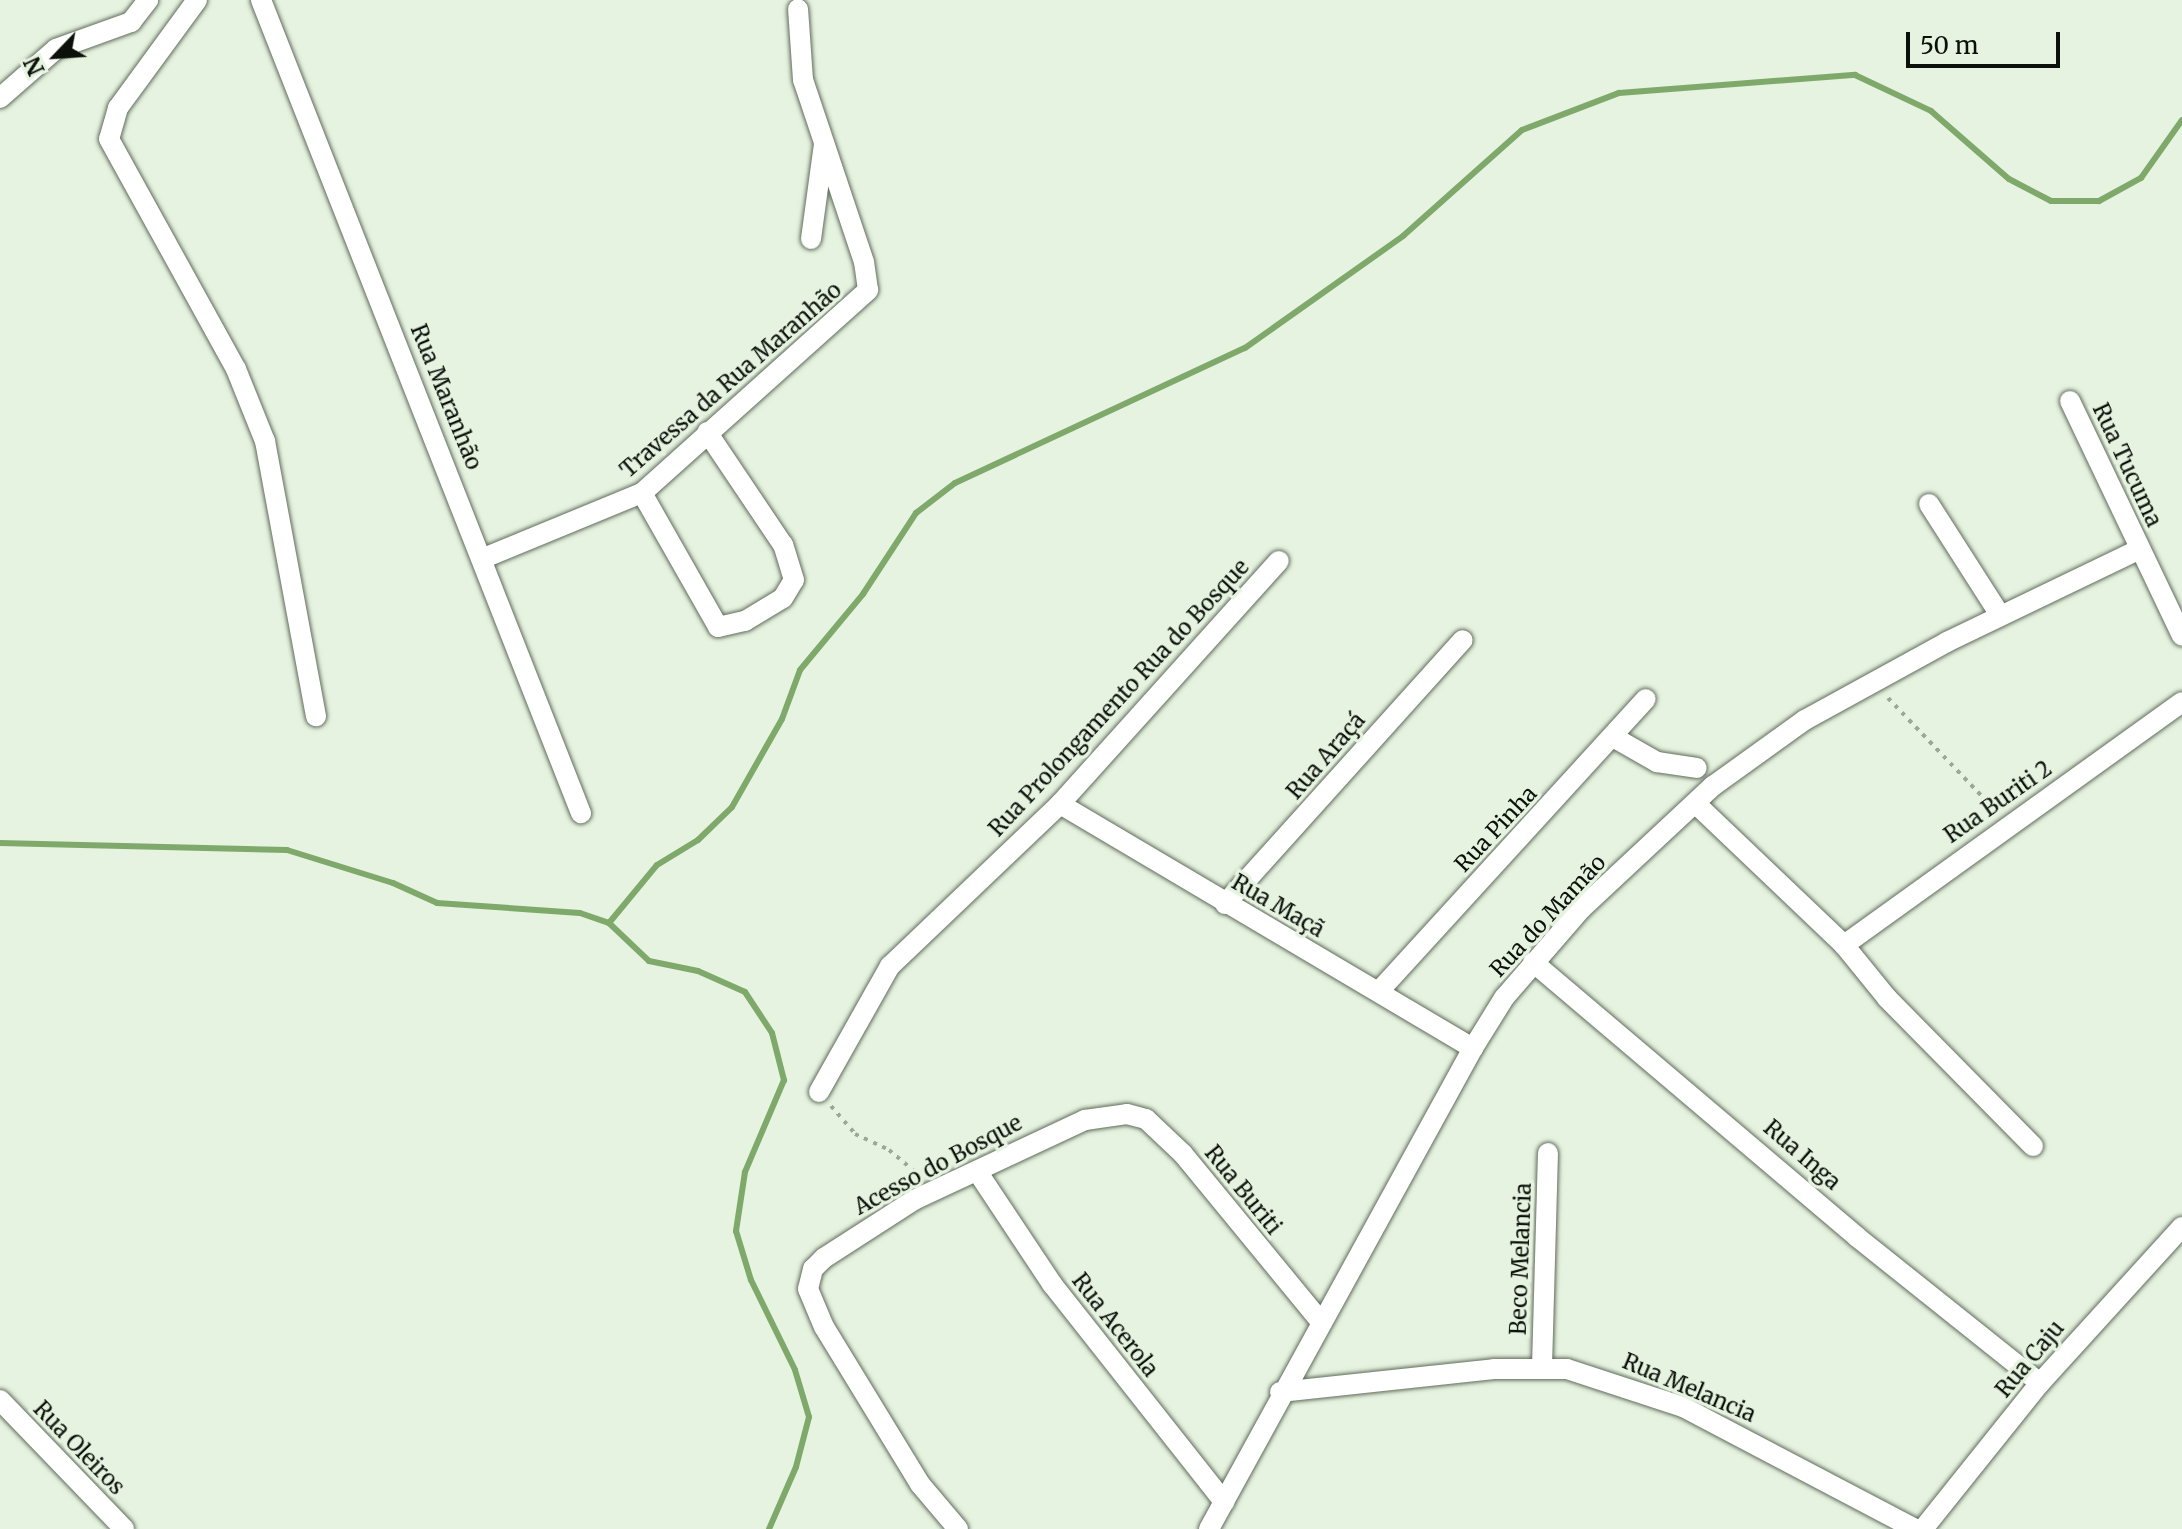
<!DOCTYPE html>
<meta charset="utf-8">
<style>
body{margin:0}
#map{position:relative;width:2182px;height:1529px;overflow:hidden;background:#e6f3e0;font-family:Merriweather,serif}
div>[style]{position:absolute}
[style*='--x']{left:calc(var(--x)*1px);top:calc(var(--y)*1px);width:calc(var(--w)*1px);rotate:calc(var(--a)*1deg)}
.stream>*{height:6px;margin:-3px;padding:0 3px;transform-origin:3px;border-radius:3px;background:#7ea96b}
.path>*{height:4px;margin-top:-2px;transform-origin:0;background:repeating-linear-gradient(90deg,#9ca798 0 4px,transparent 0 10px)}
.roads{filter:drop-shadow(0 0 2px #606c5b) drop-shadow(0 0 2px #606c5b)}
.minor>*{height:20px;margin:-10px;padding:0 10px;transform-origin:10px;border-radius:10px;background:#fff}
span{translate:-50% -50%;white-space:nowrap;text-align:center;line-height:1.15;-webkit-text-stroke:7px #e6f3e0;paint-order:stroke}
.street-label{font-size:22px;color:#0b100a}
.north{position:absolute;left:16px;top:16px;width:80px;height:80px;-webkit-text-stroke:6px #e6f3e0;paint-order:stroke;rotate:245deg;font-size:22px;font-weight:700;line-height:32px;text-align:center;color:#0b100a}
.north::after{content:'';display:block;margin:auto;width:28px;height:36px;background:#0b100a;clip-path:polygon(50% 0,100% 100%,50% 72%,0 100%)}
.scale{position:absolute;left:1906px;top:32px;width:154px;height:36px;box-sizing:border-box;border:4px solid #0b100a;border-top:0;padding-left:10px;font-size:24px;line-height:28px;white-space:nowrap;color:#0b100a;-webkit-text-stroke:6px #e6f3e0;paint-order:stroke}
</style>
<div id="map">
<div class="stream">
<div style="--x:0;--y:843;--w:287;--a:1.4"></div>
<div style="--x:287;--y:850;--w:111;--a:17.3"></div>
<div style="--x:393;--y:883;--w:48;--a:24.4"></div>
<div style="--x:437;--y:903;--w:143;--a:4"></div>
<div style="--x:580;--y:913;--w:31;--a:19"></div>
<div style="--x:609;--y:923;--w:55;--a:43.5"></div>
<div style="--x:649;--y:961;--w:50;--a:11.5"></div>
<div style="--x:698;--y:971;--w:51;--a:24.1"></div>
<div style="--x:745;--y:992;--w:49;--a:56.6"></div>
<div style="--x:772;--y:1033;--w:49;--a:75.7"></div>
<div style="--x:784;--y:1080;--w:100;--a:113"></div>
<div style="--x:745;--y:1172;--w:60;--a:98.7"></div>
<div style="--x:736;--y:1231;--w:51;--a:73"></div>
<div style="--x:751;--y:1280;--w:100;--a:63.9"></div>
<div style="--x:795;--y:1370;--w:49;--a:73.4"></div>
<div style="--x:809;--y:1417;--w:52;--a:104.6"></div>
<div style="--x:796;--y:1467;--w:68;--a:113.5"></div>
<div style="--x:609;--y:923;--w:75;--a:-50.4"></div>
<div style="--x:657;--y:865;--w:48;--a:-31.4"></div>
<div style="--x:698;--y:840;--w:47;--a:-44.1"></div>
<div style="--x:732;--y:807;--w:101;--a:-60.4"></div>
<div style="--x:782;--y:719;--w:52;--a:-69.8"></div>
<div style="--x:800;--y:670;--w:99;--a:-50.3"></div>
<div style="--x:863;--y:594;--w:97;--a:-56.8"></div>
<div style="--x:916;--y:513;--w:49;--a:-37.6"></div>
<div style="--x:955;--y:483;--w:320;--a:-25"></div>
<div style="--x:1245;--y:348;--w:194;--a:-35.3"></div>
<div style="--x:1403;--y:236;--w:159;--a:-41.7"></div>
<div style="--x:1522;--y:130;--w:104;--a:-20.9"></div>
<div style="--x:1619;--y:93;--w:237;--a:-4.4"></div>
<div style="--x:1855;--y:75;--w:84;--a:25.3"></div>
<div style="--x:1931;--y:111;--w:103;--a:41.1"></div>
<div style="--x:2009;--y:179;--w:47;--a:27.6"></div>
<div style="--x:2051;--y:201;--w:48;--a:0"></div>
<div style="--x:2099;--y:201;--w:48;--a:-28.7"></div>
<div style="--x:2141;--y:178;--w:71;--a:-54.7"></div>
</div>
<div class="path">
<div style="--x:1888;--y:698;--w:159;--a:46.3"></div>
<div style="--x:831;--y:1106;--w:37;--a:49"></div>
<div style="--x:855;--y:1134;--w:38;--a:25"></div>
<div style="--x:889;--y:1150;--w:39;--a:40"></div>
</div>
<div class="roads">
<div class="minor">
<div style="--x:197;--y:0;--w:134;--a:126.2"></div>
<div style="--x:118;--y:108;--w:32;--a:106"></div>
<div style="--x:109;--y:139;--w:263;--a:61.1"></div>
<div style="--x:236;--y:369;--w:78;--a:68.1"></div>
<div style="--x:265;--y:441;--w:280;--a:79.5"></div>
<div style="--x:261;--y:0;--w:874;--a:68.52"></div>
<div style="--x:0;--y:98;--w:74;--a:-41.2"></div>
<div style="--x:56;--y:49;--w:80;--a:-19.8"></div>
<div style="--x:131;--y:22;--w:28;--a:-52"></div>
<div style="--x:811;--y:239;--w:96;--a:-82.2"></div>
<div style="--x:2070;--y:401;--w:260;--a:64.5"></div>
<div style="--x:642;--y:493;--w:154;--a:60.4"></div>
<div style="--x:718;--y:627;--w:28;--a:-13"></div>
<div style="--x:745;--y:621;--w:44;--a:-31.2"></div>
<div style="--x:783;--y:598;--w:21;--a:-59"></div>
<div style="--x:794;--y:580;--w:37;--a:-107"></div>
<div style="--x:783;--y:545;--w:136;--a:-123.9"></div>
<div style="--x:1929;--y:504;--w:132;--a:57.4"></div>
<div style="--x:484;--y:558;--w:171;--a:-22.4"></div>
<div style="--x:642;--y:493;--w:304;--a:-41.9"></div>
<div style="--x:868;--y:290;--w:28;--a:-98"></div>
<div style="--x:864;--y:262;--w:192;--a:-108.5"></div>
<div style="--x:803;--y:80;--w:71;--a:-94"></div>
<div style="--x:1613;--y:737;--w:51;--a:29.6"></div>
<div style="--x:1657;--y:762;--w:40;--a:8.5"></div>
<div style="--x:1060;--y:804;--w:480;--a:30.6"></div>
<div style="--x:1696;--y:804;--w:204;--a:43.6"></div>
<div style="--x:1844;--y:945;--w:68;--a:50.9"></div>
<div style="--x:1887;--y:998;--w:208;--a:45.4"></div>
<div style="--x:1225;--y:904;--w:355;--a:-48"></div>
<div style="--x:1844;--y:945;--w:416;--a:-35.7"></div>
<div style="--x:1533;--y:962;--w:425;--a:40.3"></div>
<div style="--x:1857;--y:1237;--w:234;--a:38.6"></div>
<div style="--x:1380;--y:990;--w:394;--a:-47.6"></div>
<div style="--x:819;--y:1092;--w:145;--a:-60.6"></div>
<div style="--x:890;--y:966;--w:235;--a:-43.6"></div>
<div style="--x:1060;--y:804;--w:327;--a:-48"></div>
<div style="--x:977;--y:1171;--w:136;--a:56.4"></div>
<div style="--x:1052;--y:1284;--w:278;--a:51.7"></div>
<div style="--x:1542;--y:1367;--w:214;--a:-88.4"></div>
<div style="--x:1280;--y:1392;--w:215;--a:-6.1"></div>
<div style="--x:1494;--y:1369;--w:73;--a:0"></div>
<div style="--x:1567;--y:1369;--w:122;--a:18.1"></div>
<div style="--x:1683;--y:1407;--w:262;--a:27.7"></div>
<div style="--x:0;--y:1400;--w:179;--a:46.1"></div>
<div style="--x:958;--y:1529;--w:59;--a:-130.2"></div>
<div style="--x:920;--y:1484;--w:184;--a:-121.4"></div>
<div style="--x:824;--y:1327;--w:41;--a:-112.8"></div>
<div style="--x:808;--y:1289;--w:21;--a:-76"></div>
<div style="--x:813;--y:1269;--w:16;--a:-45"></div>
<div style="--x:824;--y:1258;--w:107;--a:-32.8"></div>
<div style="--x:914;--y:1200;--w:189;--a:-25.1"></div>
<div style="--x:1085;--y:1120;--w:42;--a:-8.1"></div>
<div style="--x:1127;--y:1114;--w:20;--a:15"></div>
<div style="--x:1146;--y:1119;--w:51;--a:43.4"></div>
<div style="--x:1183;--y:1154;--w:216;--a:50.6"></div>
<div style="--x:1209;--y:1529;--w:549;--a:-61.24"></div>
<div style="--x:1473;--y:1048;--w:59;--a:-58.2"></div>
<div style="--x:1504;--y:998;--w:119;--a:-49.1"></div>
<div style="--x:1582;--y:908;--w:179;--a:-43"></div>
<div style="--x:1713;--y:786;--w:113;--a:-35.7"></div>
<div style="--x:1805;--y:720;--w:162;--a:-28.8"></div>
<div style="--x:1947;--y:642;--w:214;--a:-25.7"></div>
<div style="--x:1923;--y:1529;--w:187;--a:-51.3"></div>
<div style="--x:2040;--y:1383;--w:211;--a:-47.7"></div>
</div>
</div>
<div class="street-label">
<span style="left:731px;top:380px;rotate:-41deg">Travessa da Rua Maranhão</span>
<span style="left:446px;top:397px;rotate:68deg">Rua Maranhão</span>
<span style="left:2127px;top:465px;rotate:65deg">Rua Tucuma</span>
<span style="left:1119px;top:698px;rotate:-47deg">Rua Prolongamento Rua do Bosque</span>
<span style="left:1326px;top:756px;rotate:-49deg">Rua Araçá</span>
<span style="left:1998px;top:802px;rotate:-35deg">Rua Buriti 2</span>
<span style="left:1496px;top:829px;rotate:-47deg">Rua Pinha</span>
<span style="left:1278px;top:906px;rotate:30deg">Rua Maçã</span>
<span style="left:1548px;top:916px;rotate:-47deg">Rua do Mamão</span>
<span style="left:1802px;top:1155px;rotate:41deg">Rua Inga</span>
<span style="left:938px;top:1165px;rotate:-28deg">Acesso do Bosque</span>
<span style="left:1243px;top:1190px;rotate:51deg">Rua Buriti</span>
<span style="left:1521px;top:1259px;rotate:-88deg">Beco Melancia</span>
<span style="left:1115px;top:1325px;rotate:52deg">Rua Acerola</span>
<span style="left:2030px;top:1359px;rotate:-50deg">Rua Caju</span>
<span style="left:1689px;top:1388px;rotate:23deg">Rua Melancia</span>
<span style="left:79px;top:1448px;rotate:46deg">Rua Oleiros</span>
</div>
<div class="north">N</div>
<div class="scale">50 m</div>
</div>
